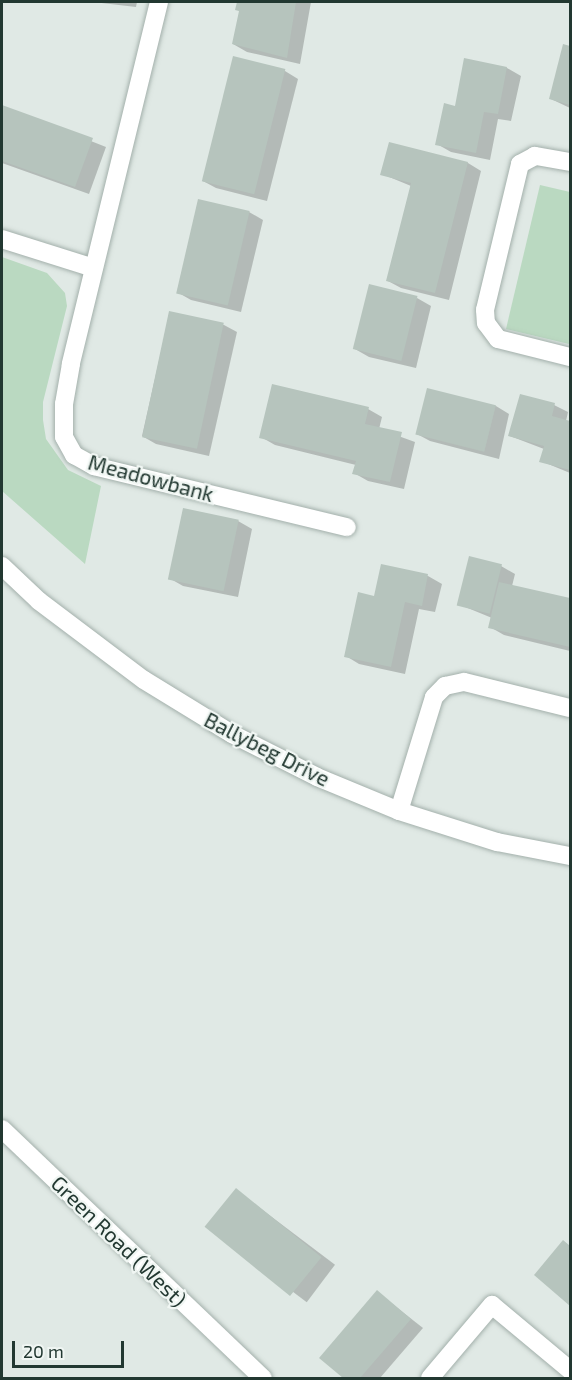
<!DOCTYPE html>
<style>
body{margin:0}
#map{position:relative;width:572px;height:1380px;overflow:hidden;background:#e0e9e5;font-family:"Exo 2",sans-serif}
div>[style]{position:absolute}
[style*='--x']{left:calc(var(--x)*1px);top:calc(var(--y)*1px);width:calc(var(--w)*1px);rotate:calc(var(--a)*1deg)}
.green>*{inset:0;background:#bad9c1}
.shadow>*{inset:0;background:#0003;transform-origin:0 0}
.building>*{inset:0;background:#b6c4bd;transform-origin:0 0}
.roads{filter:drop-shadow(0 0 2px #a3b0ab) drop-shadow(0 0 2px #a3b0ab)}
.street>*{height:18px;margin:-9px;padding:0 9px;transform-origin:9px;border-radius:9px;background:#fff}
.secondary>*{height:18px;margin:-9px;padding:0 9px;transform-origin:9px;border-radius:9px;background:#fff}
span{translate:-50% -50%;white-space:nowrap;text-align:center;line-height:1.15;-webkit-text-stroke:4.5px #f0f6f3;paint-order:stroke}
.street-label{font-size:21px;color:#223831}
.frame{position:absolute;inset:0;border:3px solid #223831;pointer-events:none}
.scale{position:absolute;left:12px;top:1341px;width:112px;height:27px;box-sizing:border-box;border:3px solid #223831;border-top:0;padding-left:8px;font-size:18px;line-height:21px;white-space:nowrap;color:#223831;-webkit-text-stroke:4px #f0f6f3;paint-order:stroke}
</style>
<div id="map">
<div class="green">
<div style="clip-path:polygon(540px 185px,570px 192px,569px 344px,506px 329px)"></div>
<div style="clip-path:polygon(2px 257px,47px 273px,65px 293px,67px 306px,43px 402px,43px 420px,46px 439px,68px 470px,101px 486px,85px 564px,2px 491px)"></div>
</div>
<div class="shadow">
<div style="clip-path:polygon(93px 2px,137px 2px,136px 7px)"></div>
<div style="clip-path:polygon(239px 2px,311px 2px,300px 64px,247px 52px,233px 44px,241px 12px,237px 9px)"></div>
<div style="clip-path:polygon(564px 46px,570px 47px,570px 108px,551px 99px)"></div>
<div style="clip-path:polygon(234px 58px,285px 71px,298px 79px,267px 201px,216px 188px,203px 181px)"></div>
<div style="clip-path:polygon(465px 60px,507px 68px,521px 76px,511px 121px,498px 119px,490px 160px,451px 152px,437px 144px,456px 108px)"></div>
<div style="clip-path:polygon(2px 106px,106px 147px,89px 194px,2px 163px)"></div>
<div style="clip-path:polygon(390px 144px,468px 163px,481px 171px,449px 300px,401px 288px,388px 281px,411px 186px,382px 174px)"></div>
<div style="clip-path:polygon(249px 212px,263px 220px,241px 312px,191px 300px,177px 292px)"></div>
<div style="clip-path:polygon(417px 298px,431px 306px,416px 368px,369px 357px,355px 349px)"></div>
<div style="clip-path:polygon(170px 312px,224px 325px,237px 332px,209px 456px,156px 444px,142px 436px)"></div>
<div style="clip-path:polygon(428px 390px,496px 406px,509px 414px,499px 459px,430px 441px,417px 434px)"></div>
<div style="clip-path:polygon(554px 405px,568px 412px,566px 421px,570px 422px,570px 473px,541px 461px,544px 449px,510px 436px)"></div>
<div style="clip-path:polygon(368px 409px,382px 417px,379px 429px,415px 442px,404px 489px,368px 481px,354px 473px,356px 465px,275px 445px,261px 437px)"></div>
<div style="clip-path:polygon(238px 521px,252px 529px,238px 597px,183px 586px,169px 578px)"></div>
<div style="clip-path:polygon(382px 566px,428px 576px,442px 584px,435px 612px,419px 609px,405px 674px,359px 664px,346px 656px,375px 597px)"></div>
<div style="clip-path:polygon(501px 566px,515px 574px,512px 586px,570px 600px,570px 651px,504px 635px,490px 627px,492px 618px,458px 604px)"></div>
<div style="left:236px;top:1190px;width:124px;height:47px;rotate:37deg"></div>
<div style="clip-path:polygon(564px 1242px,570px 1246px,570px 1303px,536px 1275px)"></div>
<div style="clip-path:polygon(377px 1292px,423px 1328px,380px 1378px,345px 1378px,321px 1358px)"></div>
</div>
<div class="building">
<div style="clip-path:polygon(237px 2px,296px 2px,287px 58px,232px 44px,239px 11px,235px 10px)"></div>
<div style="clip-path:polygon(563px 44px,570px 46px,570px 105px,549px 99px)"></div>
<div style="left:233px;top:56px;width:54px;height:129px;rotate:14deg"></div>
<div style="clip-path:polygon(464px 58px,507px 67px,498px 114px,484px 112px,476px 153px,435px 145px,444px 103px,455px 106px)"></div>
<div style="clip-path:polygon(2px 105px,93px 138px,75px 187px,2px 161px)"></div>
<div style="clip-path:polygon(389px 142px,468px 162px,435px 293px,386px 281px,411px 183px,380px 175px)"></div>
<div style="left:198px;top:199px;width:53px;height:97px;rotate:13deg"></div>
<div style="left:369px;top:284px;width:50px;height:67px;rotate:14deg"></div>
<div style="left:169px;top:311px;width:56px;height:129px;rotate:12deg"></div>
<div style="clip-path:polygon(272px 384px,369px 407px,365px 424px,402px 432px,390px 482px,352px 474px,356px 461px,259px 438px)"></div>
<div style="left:427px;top:388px;width:71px;height:48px;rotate:14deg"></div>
<div style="clip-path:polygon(520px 394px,555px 403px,552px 416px,570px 421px,570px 470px,539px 462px,544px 446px,508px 436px)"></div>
<div style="left:183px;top:508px;width:57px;height:73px;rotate:12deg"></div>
<div style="left:469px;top:556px;width:34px;height:51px;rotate:14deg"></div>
<div style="clip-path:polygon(381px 564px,428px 574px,422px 606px,405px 602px,391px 667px,344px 657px,358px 592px,374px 596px)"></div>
<div style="clip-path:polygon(499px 582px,570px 598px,570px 647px,488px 628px)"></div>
<div style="left:236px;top:1188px;width:110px;height:50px;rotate:39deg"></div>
<div style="clip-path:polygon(563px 1240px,570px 1246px,570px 1306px,534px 1275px)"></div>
<div style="clip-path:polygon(377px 1290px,411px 1319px,360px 1378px,343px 1378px,319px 1358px)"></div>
</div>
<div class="roads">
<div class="street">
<div style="--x:159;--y:2;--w:373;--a:103.7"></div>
<div style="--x:71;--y:364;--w:41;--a:99.9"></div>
<div style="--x:64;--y:404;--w:33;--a:90"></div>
<div style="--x:64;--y:437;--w:21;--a:61"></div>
<div style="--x:74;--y:455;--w:23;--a:29"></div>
<div style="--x:94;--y:466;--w:260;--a:13.6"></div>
<div style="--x:570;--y:162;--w:36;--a:-170"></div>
<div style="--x:535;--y:156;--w:17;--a:152"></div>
<div style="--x:520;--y:164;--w:150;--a:103.5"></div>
<div style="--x:485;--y:310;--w:13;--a:86"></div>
<div style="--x:486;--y:323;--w:20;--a:53"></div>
<div style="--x:498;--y:339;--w:74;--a:14"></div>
<div style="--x:2;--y:239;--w:96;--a:17.5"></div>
<div style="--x:399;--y:811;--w:119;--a:-72.9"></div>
<div style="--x:434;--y:697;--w:16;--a:-45"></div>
<div style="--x:445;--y:686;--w:19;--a:-12"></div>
<div style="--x:464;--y:682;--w:109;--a:13.8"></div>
<div style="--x:2;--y:1129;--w:361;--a:43.7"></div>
<div style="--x:430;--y:1378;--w:96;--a:-49.7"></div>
<div style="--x:492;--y:1305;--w:102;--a:39.8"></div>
</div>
<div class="secondary">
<div style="--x:2;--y:566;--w:51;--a:43.4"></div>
<div style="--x:39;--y:601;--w:131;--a:37"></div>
<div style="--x:144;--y:680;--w:103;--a:31.5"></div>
<div style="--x:232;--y:734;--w:95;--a:26.8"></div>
<div style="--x:317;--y:777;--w:89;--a:22.5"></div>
<div style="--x:399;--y:811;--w:103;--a:17.6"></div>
<div style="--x:497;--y:842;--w:74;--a:10.9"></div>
</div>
</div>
<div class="street-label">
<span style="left:151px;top:478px;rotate:15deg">Meadowbank</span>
<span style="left:267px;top:749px;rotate:27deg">Ballybeg Drive</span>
<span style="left:119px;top:1241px;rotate:44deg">Green Road (West)</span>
</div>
<div class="frame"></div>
<div class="scale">20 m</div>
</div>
